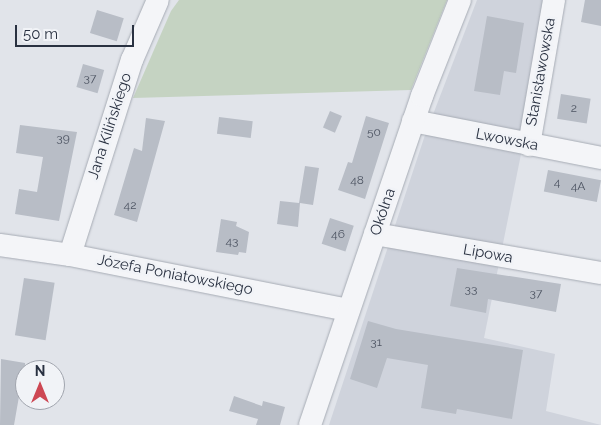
<!DOCTYPE html>
<meta charset="utf-8">
<style>
body{margin:0}
#map{position:relative;width:601px;height:425px;overflow:hidden;background:#e1e4ea;font-family:Raleway,sans-serif}
div>[style]{position:absolute}
[style*='--x']{left:calc(var(--x)*1px);top:calc(var(--y)*1px);width:calc(var(--w)*1px);rotate:calc(var(--a)*1deg)}
.built>*{inset:0;background:#cfd3dc}
.green>*{inset:0;background:#c5d3c2}
.building>*{inset:0;background:#b8bdc6;transform-origin:0 0}
.roads{filter:drop-shadow(0 0 1px #a6abb4) drop-shadow(0 0 1px #a6abb4)}
.minor>*{height:22px;margin:-11px;padding:0 11px;transform-origin:11px;border-radius:11px;background:#f4f5f8}
span{translate:-50% -50%;white-space:nowrap;text-align:center;line-height:1.15;-webkit-text-stroke:5px #f1f3f7;paint-order:stroke}
.number-label{font-size:12px;color:#4d5462}
.number-label span{-webkit-text-stroke-width:0}
.street-label{font-size:15px;color:#293141}
.north{position:absolute;left:15px;top:360px;width:50px;height:50px;box-sizing:border-box;background:#f1f3f7;border:1px solid #a1a5ae;border-radius:50%;rotate:0deg;font-size:14px;font-weight:700;line-height:20px;text-align:center;color:#293141}
.north::after{content:'';display:block;margin:auto;width:18px;height:22px;background:#cd4753;clip-path:polygon(50% 0,100% 100%,50% 72%,0 100%)}
.scale{position:absolute;left:15px;top:25px;width:119px;height:22px;box-sizing:border-box;border:2px solid #293141;border-top:0;padding-left:6px;font-size:15px;line-height:18px;white-space:nowrap;color:#293141;-webkit-text-stroke:4px #f1f3f7;paint-order:stroke}
</style>
<div id="map">
<div class="built">
<div style="clip-path:polygon(477px 0,552px 0,484px 338px,555px 354px,546px 411px,601px 425px,329px 425px,424px 138px)"></div>
</div>
<div class="green">
<div style="clip-path:polygon(179px 0,447px 0,411px 90px,133px 98px,171px 11px)"></div>
</div>
<div class="building">
<div style="clip-path:polygon(585px 0,601px 0,601px 26px,581px 22px)"></div>
<div style="left:97px;top:10px;width:28px;height:24px;rotate:17deg"></div>
<div style="clip-path:polygon(487px 16px,524px 23px,516px 73px,504px 71px,500px 95px,474px 91px)"></div>
<div style="left:83px;top:64px;width:22px;height:24px;rotate:16deg"></div>
<div style="left:561px;top:94px;width:30px;height:25px;rotate:9deg"></div>
<div style="left:330px;top:111px;width:13px;height:18px;rotate:23deg"></div>
<div style="clip-path:polygon(366px 116px,389px 123px,365px 199px,338px 190px,348px 162px,352px 163px)"></div>
<div style="left:219px;top:117px;width:34px;height:17px;rotate:7deg"></div>
<div style="clip-path:polygon(146px 118px,165px 121px,137px 222px,114px 215px,134px 148px,142px 151px)"></div>
<div style="clip-path:polygon(20px 125px,77px 132px,59px 221px,15px 214px,19px 189px,37px 192px,43px 157px,16px 153px)"></div>
<div style="clip-path:polygon(305px 166px,319px 168px,313px 205px,300px 203px,298px 227px,277px 224px,280px 201px,299px 203px)"></div>
<div style="left:548px;top:170px;width:54px;height:22px;rotate:11deg"></div>
<div style="left:330px;top:218px;width:25px;height:27px;rotate:18deg"></div>
<div style="clip-path:polygon(221px 219px,237px 222px,236px 226px,249px 232px,246px 253px,239px 252px,238px 255px,216px 252px)"></div>
<div style="clip-path:polygon(457px 268px,561px 284px,556px 312px,488px 299px,486px 313px,450px 306px)"></div>
<div style="left:24px;top:278px;width:31px;height:58px;rotate:9deg"></div>
<div style="clip-path:polygon(368px 321px,396px 329px,523px 350px,512px 419px,457px 409px,456px 414px,421px 408px,428px 365px,387px 358px,377px 388px,350px 379px)"></div>
<div style="clip-path:polygon(1px 359px,25px 363px,25px 385px,21px 385px,14px 425px,0 425px)"></div>
<div style="clip-path:polygon(234px 396px,262px 406px,263px 401px,285px 407px,280px 425px,256px 425px,258px 419px,229px 411px)"></div>
</div>
<div class="roads">
<div class="minor">
<div style="--x:413;--y:121;--w:192;--a:11.1"></div>
<div style="--x:529;--y:145;--w:147;--a:-80.2"></div>
<div style="--x:375;--y:234;--w:229;--a:9.8"></div>
<div style="--x:0;--y:245;--w:71;--a:8.1"></div>
<div style="--x:70;--y:255;--w:284;--a:11.2"></div>
<div style="--x:70;--y:255;--w:205;--a:-72.4"></div>
<div style="--x:132;--y:60;--w:65;--a:-66.6"></div>
<div style="--x:310;--y:425;--w:348;--a:-71.2"></div>
<div style="--x:422;--y:96;--w:103;--a:-68.4"></div>
</div>
</div>
<div class="number-label">
<span style="left:90px;top:79px">37</span>
<span style="left:574px;top:109px">2</span>
<span style="left:374px;top:133px">50</span>
<span style="left:63px;top:139px">39</span>
<span style="left:357px;top:181px">48</span>
<span style="left:557px;top:183px">4</span>
<span style="left:578px;top:187px">4A</span>
<span style="left:130px;top:206px">42</span>
<span style="left:338px;top:235px">46</span>
<span style="left:232px;top:242px">43</span>
<span style="left:471px;top:290px">33</span>
<span style="left:536px;top:294px">37</span>
<span style="left:376px;top:343px">31</span>
</div>
<div class="street-label">
<span style="left:541px;top:72px;rotate:-80deg">Stanisławowska</span>
<span style="left:110px;top:126px;rotate:-72deg">Jana Kilińskiego</span>
<span style="left:507px;top:140px;rotate:11deg">Lwowska</span>
<span style="left:383px;top:212px;rotate:-71deg">Okólna</span>
<span style="left:488px;top:254px;rotate:10deg">Lipowa</span>
<span style="left:175px;top:275px;rotate:11deg">Józefa Poniatowskiego</span>
</div>
<div class="north">N</div>
<div class="scale">50 m</div>
</div>
